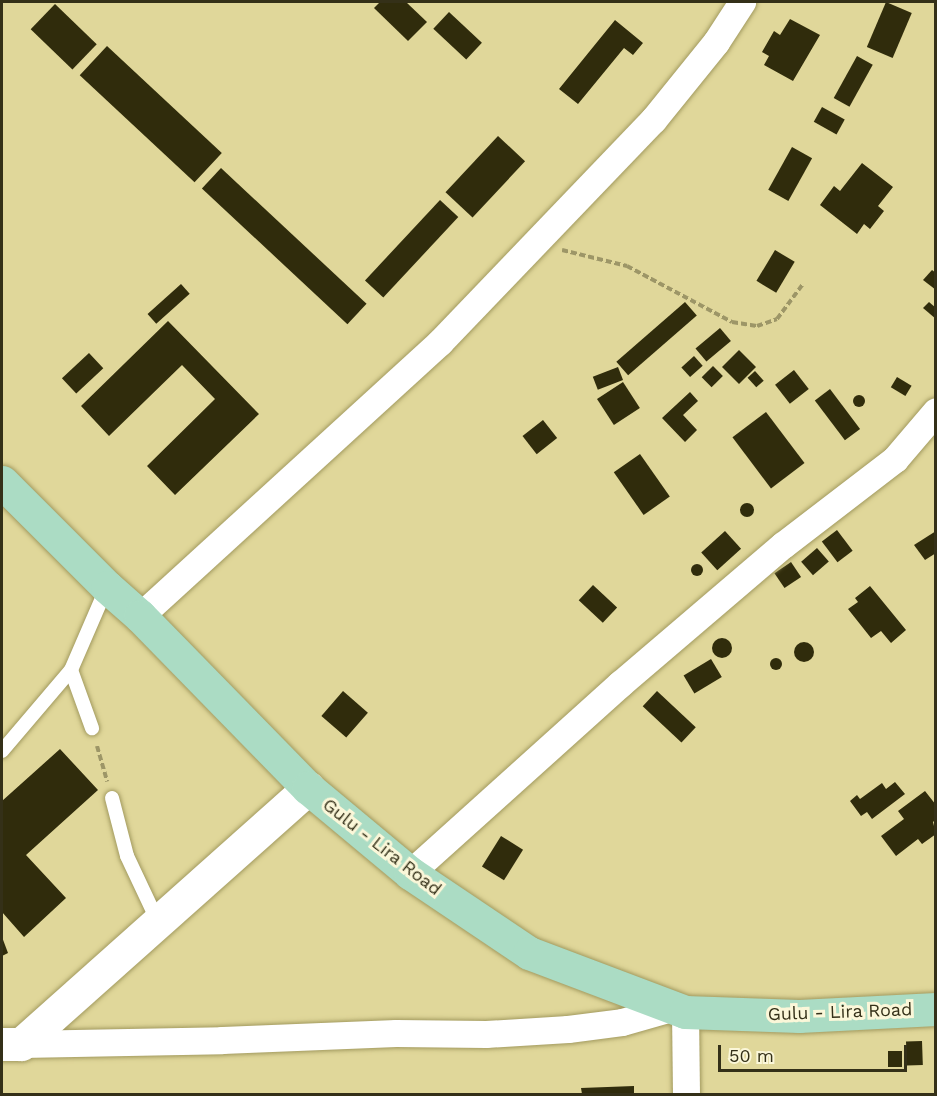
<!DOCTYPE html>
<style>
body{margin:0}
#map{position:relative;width:937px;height:1096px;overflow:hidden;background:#e0d79a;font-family:"Work Sans",sans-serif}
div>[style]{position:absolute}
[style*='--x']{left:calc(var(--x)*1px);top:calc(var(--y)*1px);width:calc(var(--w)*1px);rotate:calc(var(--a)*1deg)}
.building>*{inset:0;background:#302c0c;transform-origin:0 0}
.round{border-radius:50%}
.path>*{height:4px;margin-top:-2px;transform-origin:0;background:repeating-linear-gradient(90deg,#9d9667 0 6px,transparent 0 9px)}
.roads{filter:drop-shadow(0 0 2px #a29a5f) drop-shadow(0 0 2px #a29a5f)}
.lane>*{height:14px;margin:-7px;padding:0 7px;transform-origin:7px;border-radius:7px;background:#fff}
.street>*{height:27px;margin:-13.5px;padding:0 13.5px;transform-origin:13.5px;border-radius:13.5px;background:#fff}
.secondary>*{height:33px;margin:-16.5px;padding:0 16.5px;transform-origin:16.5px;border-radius:16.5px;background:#fff}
.primary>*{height:33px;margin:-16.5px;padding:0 16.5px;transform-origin:16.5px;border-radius:16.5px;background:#abdcc4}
span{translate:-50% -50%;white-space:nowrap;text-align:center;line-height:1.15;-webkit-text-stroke:6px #fbf7d9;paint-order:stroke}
.street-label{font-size:18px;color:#343018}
.frame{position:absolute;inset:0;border:3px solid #343018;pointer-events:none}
.scale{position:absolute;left:718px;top:1045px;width:189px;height:27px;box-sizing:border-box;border:3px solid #343018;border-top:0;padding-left:8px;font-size:18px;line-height:21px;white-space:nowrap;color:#343018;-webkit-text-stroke:4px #fbf7d9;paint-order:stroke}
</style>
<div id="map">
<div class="building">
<div style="clip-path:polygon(380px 2px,406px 2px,427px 22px,408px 41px,374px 8px)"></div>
<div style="left:886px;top:2px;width:28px;height:49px;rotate:23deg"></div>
<div style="left:55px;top:4px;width:58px;height:35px;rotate:44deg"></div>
<div style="left:449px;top:12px;width:45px;height:23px;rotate:43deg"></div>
<div style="clip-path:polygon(790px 19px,820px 35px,793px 81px,764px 65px,769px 56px,762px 52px,774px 31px,780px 35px)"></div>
<div style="clip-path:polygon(615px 20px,643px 43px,633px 55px,624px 48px,578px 104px,559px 89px)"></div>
<div style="left:107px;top:46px;width:157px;height:40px;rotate:43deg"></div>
<div style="left:857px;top:56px;width:18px;height:48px;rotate:29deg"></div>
<div style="left:822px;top:107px;width:26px;height:17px;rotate:29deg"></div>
<div style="left:498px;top:136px;width:37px;height:77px;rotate:43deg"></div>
<div style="left:792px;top:147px;width:23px;height:49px;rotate:29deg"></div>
<div style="clip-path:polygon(862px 163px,893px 187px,878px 206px,884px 211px,870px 229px,864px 224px,857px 234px,820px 205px,834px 186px,840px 191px)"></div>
<div style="left:221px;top:168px;width:199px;height:28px;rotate:43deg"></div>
<div style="left:440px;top:200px;width:25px;height:110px;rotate:43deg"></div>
<div style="left:775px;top:250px;width:23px;height:36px;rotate:31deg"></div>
<div style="clip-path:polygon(932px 270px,936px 273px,936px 290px,923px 280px)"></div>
<div style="left:181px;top:284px;width:13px;height:45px;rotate:48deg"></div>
<div style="left:685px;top:302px;width:18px;height:91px;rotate:49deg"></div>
<div style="clip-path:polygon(929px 302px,936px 308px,936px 319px,923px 308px)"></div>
<div style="clip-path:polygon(168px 321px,259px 414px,175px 495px,147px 466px,215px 399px,182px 365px,109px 436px,81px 406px)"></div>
<div style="left:720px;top:328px;width:17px;height:32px;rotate:50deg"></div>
<div style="left:739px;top:350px;width:24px;height:24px;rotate:45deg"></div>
<div style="left:89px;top:353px;width:21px;height:37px;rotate:47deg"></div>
<div style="left:694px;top:356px;width:13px;height:17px;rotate:48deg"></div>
<div style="left:713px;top:366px;width:14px;height:16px;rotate:45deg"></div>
<div style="left:618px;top:367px;width:14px;height:27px;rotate:69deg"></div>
<div style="left:794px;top:370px;width:24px;height:24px;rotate:52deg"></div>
<div style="left:755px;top:371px;width:13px;height:10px;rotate:48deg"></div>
<div style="left:897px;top:377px;width:17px;height:12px;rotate:31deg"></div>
<div style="left:623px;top:382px;width:31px;height:31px;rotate:57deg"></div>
<div style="left:830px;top:389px;width:50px;height:19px;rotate:53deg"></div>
<div style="clip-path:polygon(690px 392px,698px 401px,683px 415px,697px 430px,685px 442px,662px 418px)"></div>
<div class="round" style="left:853px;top:395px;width:12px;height:12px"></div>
<div style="left:766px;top:412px;width:64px;height:42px;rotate:53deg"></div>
<div style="left:543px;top:420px;width:23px;height:26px;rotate:52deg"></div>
<div style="left:640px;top:454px;width:52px;height:32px;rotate:55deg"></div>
<div class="round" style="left:740px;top:503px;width:14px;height:14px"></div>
<div style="left:837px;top:530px;width:26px;height:19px;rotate:53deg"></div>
<div style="left:725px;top:531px;width:24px;height:32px;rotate:48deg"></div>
<div style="clip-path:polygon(936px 531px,936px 553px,925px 560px,914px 545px)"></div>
<div style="left:817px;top:548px;width:18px;height:21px;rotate:49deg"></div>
<div style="left:791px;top:562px;width:18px;height:20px;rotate:56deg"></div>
<div class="round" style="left:691px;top:564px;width:12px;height:12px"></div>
<div style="left:593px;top:585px;width:33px;height:21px;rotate:43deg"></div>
<div style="clip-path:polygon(870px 586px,906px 630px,891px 643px,881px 631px,871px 638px,848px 609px,858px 602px,855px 598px)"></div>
<div class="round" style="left:712px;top:638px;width:20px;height:20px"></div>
<div class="round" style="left:794px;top:642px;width:20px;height:20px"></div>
<div class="round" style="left:770px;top:658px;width:12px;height:12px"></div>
<div style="left:711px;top:659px;width:21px;height:32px;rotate:59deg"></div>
<div style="left:343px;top:691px;width:33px;height:33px;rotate:41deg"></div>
<div style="left:657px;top:691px;width:53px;height:21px;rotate:43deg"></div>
<div style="clip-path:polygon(60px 749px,98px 790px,26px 855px,66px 898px,24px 937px,2px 912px,2px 801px)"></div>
<div style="clip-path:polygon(895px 782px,905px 794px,872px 819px,867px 812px,861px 816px,850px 801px,857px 795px,860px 799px,882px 783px,886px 789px)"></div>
<div style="clip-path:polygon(925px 791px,936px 805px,936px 819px,933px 822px,936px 834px,922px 844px,918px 839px,896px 856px,881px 836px,904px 819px,898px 811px)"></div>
<div style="left:501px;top:836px;width:26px;height:36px;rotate:32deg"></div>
<div style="clip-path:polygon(2px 937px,8px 953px,2px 956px)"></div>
<div style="left:922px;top:1041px;width:24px;height:16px;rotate:88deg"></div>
<div style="left:902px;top:1051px;width:16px;height:14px;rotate:90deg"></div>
<div style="clip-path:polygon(634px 1086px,634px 1094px,582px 1094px,581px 1088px)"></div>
</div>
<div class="path">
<div style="--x:562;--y:250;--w:67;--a:13.8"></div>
<div style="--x:627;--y:266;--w:119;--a:28.1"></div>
<div style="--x:732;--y:322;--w:25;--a:9"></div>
<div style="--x:757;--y:326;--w:21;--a:-19"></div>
<div style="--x:777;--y:319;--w:44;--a:-53.4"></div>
<div style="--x:97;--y:746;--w:37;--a:74"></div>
</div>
<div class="roads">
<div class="lane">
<div style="--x:71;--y:670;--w:62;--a:70.1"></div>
<div style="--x:2;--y:751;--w:106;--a:-49.6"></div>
<div style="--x:71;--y:670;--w:90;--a:-66.6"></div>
<div style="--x:112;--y:798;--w:60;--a:75.5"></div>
<div style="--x:127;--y:856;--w:73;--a:64.8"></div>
</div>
<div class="street">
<div style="--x:140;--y:616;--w:406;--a:-42.4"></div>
<div style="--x:440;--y:342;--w:308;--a:-46.2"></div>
<div style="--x:653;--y:120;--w:100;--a:-51.1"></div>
<div style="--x:716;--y:42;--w:48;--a:-57"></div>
<div style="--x:410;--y:873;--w:283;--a:-42"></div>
<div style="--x:620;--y:684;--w:214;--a:-40.5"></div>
<div style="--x:783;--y:545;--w:141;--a:-37.5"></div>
<div style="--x:895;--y:459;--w:63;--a:-49.5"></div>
<div style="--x:685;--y:1012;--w:82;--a:89.3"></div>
<div style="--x:21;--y:1044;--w:201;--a:-1.1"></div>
<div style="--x:222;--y:1040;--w:174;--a:-2.3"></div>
<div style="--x:396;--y:1033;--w:90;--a:0.6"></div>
<div style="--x:486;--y:1034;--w:82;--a:-3.5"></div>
<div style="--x:568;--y:1029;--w:54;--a:-7.4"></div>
<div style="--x:622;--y:1022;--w:51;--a:-15.9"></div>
</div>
<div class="secondary">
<div style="--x:2;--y:1044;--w:19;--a:0"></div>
<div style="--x:21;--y:1044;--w:385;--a:-41.7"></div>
</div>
<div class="primary">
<div style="--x:2;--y:482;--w:148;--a:45"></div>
<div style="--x:107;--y:587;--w:44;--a:41.3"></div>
<div style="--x:140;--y:616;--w:240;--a:45.7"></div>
<div style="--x:308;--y:788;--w:133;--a:39.8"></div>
<div style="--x:410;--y:873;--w:143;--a:33.9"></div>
<div style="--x:529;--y:953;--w:167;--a:20.7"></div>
<div style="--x:685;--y:1012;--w:114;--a:2"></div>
<div style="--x:799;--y:1016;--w:137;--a:-2.9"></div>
</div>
</div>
<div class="street-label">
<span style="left:382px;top:847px;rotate:38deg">Gulu - Lira Road</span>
<span style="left:840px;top:1012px;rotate:-2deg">Gulu - Lira Road</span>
</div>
<div class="frame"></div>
<div class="scale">50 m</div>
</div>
